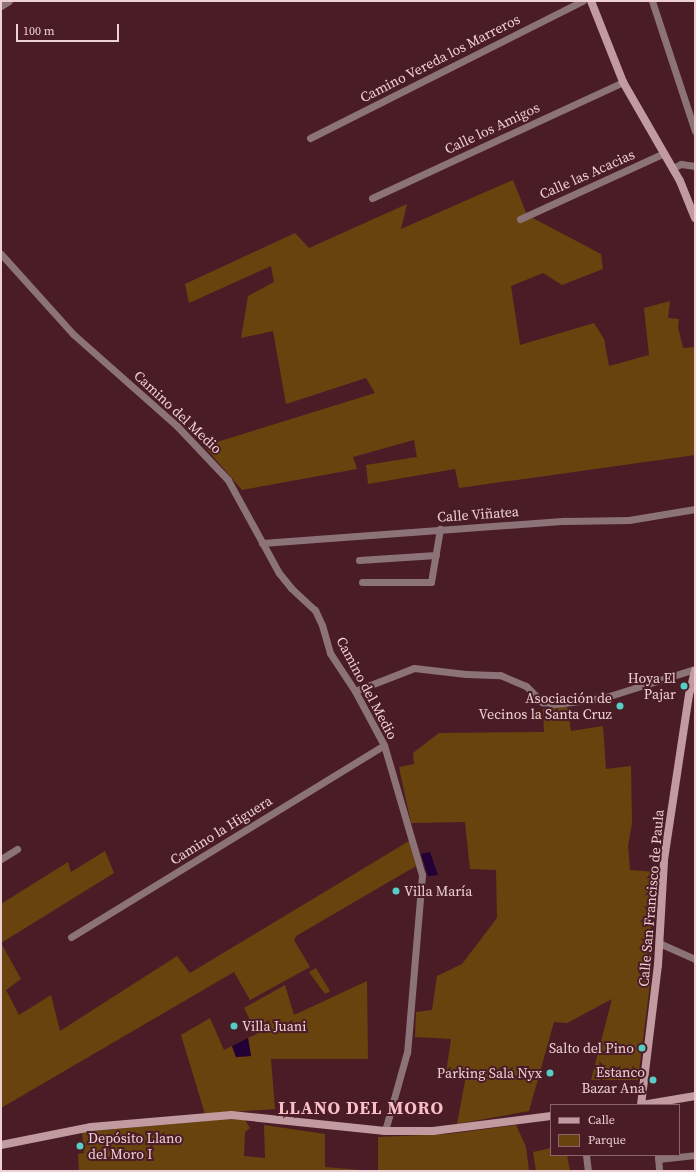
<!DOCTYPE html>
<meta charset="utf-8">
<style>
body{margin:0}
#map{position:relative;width:696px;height:1172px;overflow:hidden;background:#4a1d26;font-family:"Source Serif 4",serif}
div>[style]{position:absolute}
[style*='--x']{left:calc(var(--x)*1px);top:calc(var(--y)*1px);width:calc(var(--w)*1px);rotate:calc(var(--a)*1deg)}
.green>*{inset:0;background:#69430e}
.water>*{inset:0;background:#220036}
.minor>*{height:7px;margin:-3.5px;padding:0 3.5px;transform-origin:3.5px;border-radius:3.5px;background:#8c7377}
.secondary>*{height:8px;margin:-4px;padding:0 4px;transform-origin:4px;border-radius:4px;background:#c19ba0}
.dots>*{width:11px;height:11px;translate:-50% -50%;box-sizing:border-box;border:2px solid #4a1d26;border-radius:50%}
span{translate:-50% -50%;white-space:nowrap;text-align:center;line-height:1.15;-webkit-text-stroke:4px #4a1d26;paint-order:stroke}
.street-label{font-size:14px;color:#eed0d4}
.poi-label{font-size:14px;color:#eed0d4}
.right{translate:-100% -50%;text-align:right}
.left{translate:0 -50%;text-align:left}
.district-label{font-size:18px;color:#f9bec6;font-weight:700;letter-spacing:1px}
.frame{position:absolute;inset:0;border:2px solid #eed0d4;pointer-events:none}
.legend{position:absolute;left:550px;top:1104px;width:130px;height:52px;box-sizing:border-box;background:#4a1d26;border:1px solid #8c656c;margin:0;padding:5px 7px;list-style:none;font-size:12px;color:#eed0d4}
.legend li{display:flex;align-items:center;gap:8px;height:20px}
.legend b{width:20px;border:1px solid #8c656c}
.scale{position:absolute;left:16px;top:24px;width:103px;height:18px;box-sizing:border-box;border:2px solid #eed0d4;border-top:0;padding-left:5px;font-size:12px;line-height:14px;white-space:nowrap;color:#eed0d4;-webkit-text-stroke:3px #4a1d26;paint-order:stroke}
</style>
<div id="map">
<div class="green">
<div style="clip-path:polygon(513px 180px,527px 215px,601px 254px,603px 269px,562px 285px,543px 273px,511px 286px,520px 345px,594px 323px,604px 339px,609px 366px,649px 355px,644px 308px,670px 301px,668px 318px,679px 319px,678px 327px,683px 348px,695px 347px,695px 455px,459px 488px,455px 469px,368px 484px,366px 465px,417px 457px,414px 440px,353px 457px,357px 469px,242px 490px,204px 446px,375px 393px,366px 378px,286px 404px,273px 331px,241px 338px,248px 296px,274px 282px,271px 266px,189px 303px,185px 284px,295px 233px,309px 248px,407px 204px,401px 229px)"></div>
<div style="clip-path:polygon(567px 705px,571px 731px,603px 726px,606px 769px,631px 766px,632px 823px,628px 846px,630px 870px,656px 872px,650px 893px,652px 968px,638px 1080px,591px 1080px,612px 999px,567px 1023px,554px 1022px,529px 1111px,457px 1124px,466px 1076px,446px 1073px,451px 1039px,415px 1037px,416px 1012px,432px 1010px,437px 976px,462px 964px,497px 918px,496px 870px,470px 869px,465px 822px,411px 823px,399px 767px,414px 764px,413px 753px,439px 733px,544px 732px,543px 709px)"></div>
<div style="clip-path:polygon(409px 841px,416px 866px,296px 936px,294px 940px,310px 967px,250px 1000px,234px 972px,1px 1108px,1px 904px,68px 862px,71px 872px,105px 851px,114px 873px,1px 943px,21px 979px,6px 990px,19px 1015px,51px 995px,60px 1031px,177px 956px,190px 973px)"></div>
<div style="clip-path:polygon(316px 968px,330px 991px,325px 994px,309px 972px)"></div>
<div style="clip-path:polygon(367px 981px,368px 1059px,271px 1059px,275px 1109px,205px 1114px,181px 1035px,210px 1018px,224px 1050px,232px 1046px,236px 1057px,251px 1056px,248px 1038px,257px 1034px,244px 1008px,285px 985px,294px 1015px)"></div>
<div style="clip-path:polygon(228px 1119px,245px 1120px,250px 1128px,245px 1132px,244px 1156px,265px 1158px,264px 1125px,325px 1134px,325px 1167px,372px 1171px,79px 1171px,78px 1154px,84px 1153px,82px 1132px)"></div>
<div style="clip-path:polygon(516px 1125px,526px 1147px,529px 1171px,378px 1171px,378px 1137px,449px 1134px)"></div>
<div style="clip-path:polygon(551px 1148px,551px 1155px,567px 1155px,570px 1171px,536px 1171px,533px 1152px)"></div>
</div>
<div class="water">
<div style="clip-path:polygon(430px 852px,438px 875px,428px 876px,421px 854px)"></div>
<div style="clip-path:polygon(248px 1038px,251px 1056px,236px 1057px,232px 1046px)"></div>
</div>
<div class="minor">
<div style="--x:652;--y:1;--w:137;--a:71.7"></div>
<div style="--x:1;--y:6;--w:9;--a:-32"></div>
<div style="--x:310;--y:138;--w:305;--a:-26.7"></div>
<div style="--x:673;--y:168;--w:9;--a:-27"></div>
<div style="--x:681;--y:164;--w:14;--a:8"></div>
<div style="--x:372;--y:198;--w:277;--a:-24.8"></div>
<div style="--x:520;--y:219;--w:158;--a:-24.6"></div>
<div style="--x:1;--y:254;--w:108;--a:48"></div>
<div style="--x:73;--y:334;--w:139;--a:41.5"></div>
<div style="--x:177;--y:426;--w:74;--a:46.6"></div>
<div style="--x:228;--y:480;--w:106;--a:61.3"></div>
<div style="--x:279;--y:573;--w:19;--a:51"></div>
<div style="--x:291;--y:588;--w:33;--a:43"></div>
<div style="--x:315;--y:610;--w:17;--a:65"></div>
<div style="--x:322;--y:625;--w:29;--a:74"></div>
<div style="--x:330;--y:653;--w:45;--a:56.7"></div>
<div style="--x:355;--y:691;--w:61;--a:61.8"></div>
<div style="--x:384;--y:745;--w:135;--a:73.7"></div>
<div style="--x:422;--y:875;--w:178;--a:94.8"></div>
<div style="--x:407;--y:1052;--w:82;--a:105.6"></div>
<div style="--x:262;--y:543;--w:304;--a:-4.2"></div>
<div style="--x:565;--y:521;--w:64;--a:-0.9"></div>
<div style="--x:629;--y:520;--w:67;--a:-9.5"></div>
<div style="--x:359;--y:560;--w:77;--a:-3.7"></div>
<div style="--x:362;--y:582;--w:69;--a:0"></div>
<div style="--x:431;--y:582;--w:54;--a:-80.4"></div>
<div style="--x:355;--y:691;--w:63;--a:-21.3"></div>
<div style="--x:414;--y:668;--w:52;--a:6.6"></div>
<div style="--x:466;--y:674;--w:34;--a:2"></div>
<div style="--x:500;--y:675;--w:28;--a:23"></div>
<div style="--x:526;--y:686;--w:23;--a:45"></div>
<div style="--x:542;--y:702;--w:14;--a:8"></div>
<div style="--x:556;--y:704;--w:47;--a:-7.3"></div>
<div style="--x:603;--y:698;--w:96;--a:-17.5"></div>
<div style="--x:1;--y:859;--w:19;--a:-32"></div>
<div style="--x:71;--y:937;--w:367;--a:-31.5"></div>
<div style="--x:659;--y:943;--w:39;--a:24"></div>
<div style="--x:586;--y:1155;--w:16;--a:83"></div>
<div style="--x:658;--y:1155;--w:16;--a:86"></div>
<div style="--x:658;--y:1159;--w:37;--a:-6"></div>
</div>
<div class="secondary">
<div style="--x:591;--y:1;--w:87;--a:68.4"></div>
<div style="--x:623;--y:82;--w:114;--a:60.1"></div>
<div style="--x:680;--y:181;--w:40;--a:68"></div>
<div style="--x:641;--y:1105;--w:141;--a:-83.1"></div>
<div style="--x:658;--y:965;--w:105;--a:-86.7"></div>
<div style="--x:664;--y:860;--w:167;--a:-81.4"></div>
<div style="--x:689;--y:695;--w:25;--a:-76"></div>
<div style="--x:642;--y:1105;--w:54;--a:-9.6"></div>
<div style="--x:1;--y:1145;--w:92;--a:-11.3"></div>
<div style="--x:91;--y:1127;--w:141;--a:-4.9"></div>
<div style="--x:231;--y:1115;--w:155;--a:5.9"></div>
<div style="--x:385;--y:1131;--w:48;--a:0"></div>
<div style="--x:433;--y:1131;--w:119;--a:-7.2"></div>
</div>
<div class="dots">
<div style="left:684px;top:686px;background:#55cec5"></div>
<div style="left:620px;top:706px;background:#55cec5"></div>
<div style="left:396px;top:891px;background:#55cec5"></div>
<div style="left:234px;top:1026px;background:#55cec5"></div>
<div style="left:642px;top:1048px;background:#55cec5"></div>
<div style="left:550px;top:1073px;background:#55cec5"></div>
<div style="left:653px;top:1080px;background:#55cec5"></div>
<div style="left:80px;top:1146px;background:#55cec5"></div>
</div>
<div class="street-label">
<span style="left:440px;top:58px;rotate:-27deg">Camino Vereda los Marreros</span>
<span style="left:492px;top:128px;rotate:-25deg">Calle los Amigos</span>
<span style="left:587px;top:174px;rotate:-24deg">Calle las Acacias</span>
<span style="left:178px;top:412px;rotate:43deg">Camino del Medio</span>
<span style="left:478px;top:514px;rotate:-4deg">Calle Viñatea</span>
<span style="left:367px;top:688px;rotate:62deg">Camino del Medio</span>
<span style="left:221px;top:830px;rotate:-32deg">Camino la Higuera</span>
<span style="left:651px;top:898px;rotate:-85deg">Calle San Francisco de Paula</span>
</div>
<div class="poi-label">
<span class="right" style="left:676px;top:686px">Hoya El<br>Pajar</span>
<span class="right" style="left:612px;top:706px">Asociación de<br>Vecinos la Santa Cruz</span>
<span class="left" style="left:404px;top:891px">Villa María</span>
<span class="left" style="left:242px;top:1026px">Villa Juani</span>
<span class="right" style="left:634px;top:1048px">Salto del Pino</span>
<span class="right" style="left:645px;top:1080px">Estanco<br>Bazar Ana</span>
<span class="right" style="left:542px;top:1073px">Parking Sala Nyx</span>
<span class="left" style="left:88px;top:1146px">Depósito Llano<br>del Moro I</span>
</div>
<div class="district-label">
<span style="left:361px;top:1108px">LLANO DEL MORO</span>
</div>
<div class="frame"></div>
<ul class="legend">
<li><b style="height:5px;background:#c19ba0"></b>Calle</li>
<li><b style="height:11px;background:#69430e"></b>Parque</li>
</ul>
<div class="scale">100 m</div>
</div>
